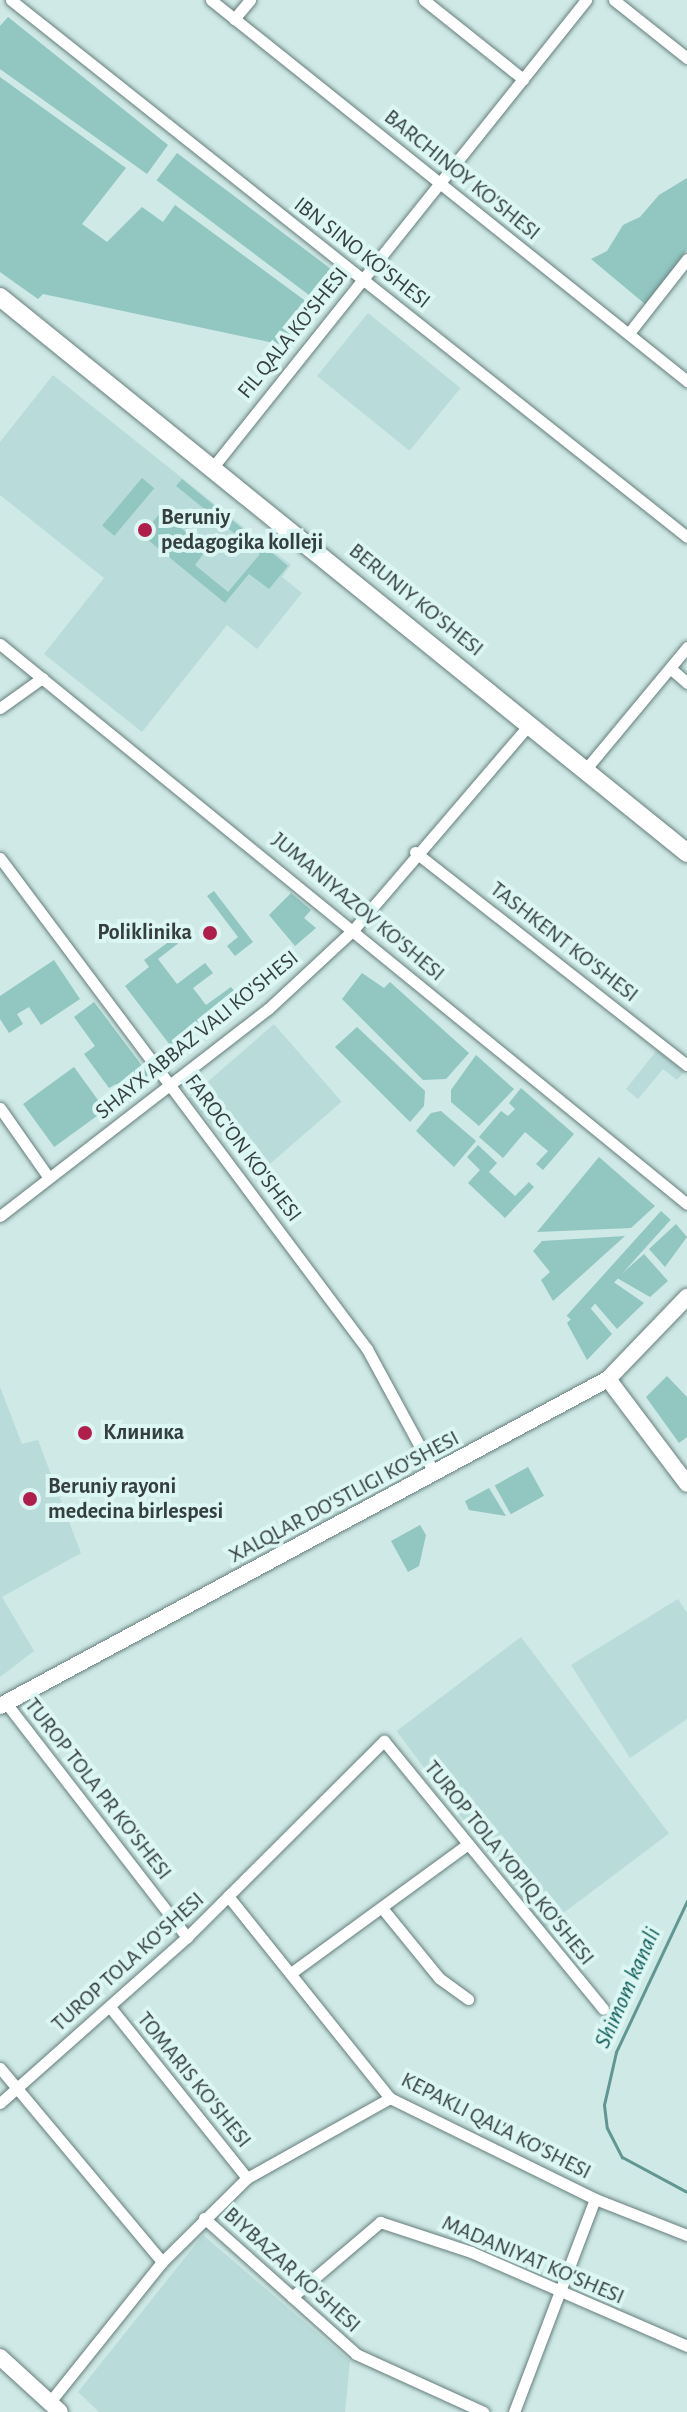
<!DOCTYPE html>
<meta charset="utf-8">
<style>
body{margin:0}
#map{position:relative;width:687px;height:2412px;overflow:hidden;background:#cee9e6;font-family:"Alegreya Sans",sans-serif}
div>[style]{position:absolute}
[style*='--x']{left:calc(var(--x)*1px);top:calc(var(--y)*1px);width:calc(var(--w)*1px);rotate:calc(var(--a)*1deg)}
.built>*{inset:0;background:#b9dcda;transform-origin:0 0}
.green>*{inset:0;background:#91c6c1;transform-origin:0 0}
.stream>*{height:3px;margin:-1.5px;padding:0 1.5px;transform-origin:1.5px;border-radius:1.5px;background:#619692}
.roads{filter:drop-shadow(0 0 2px #667e7c) drop-shadow(0 0 2px #667e7c)}
.street>*{height:11px;margin:-5.5px;padding:0 5.5px;transform-origin:5.5px;border-radius:5.5px;background:#fff}
.secondary>*{height:16px;margin:-8px;padding:0 8px;transform-origin:8px;border-radius:8px;background:#fff}
.primary>*{height:18px;margin:-9px;padding:0 9px;transform-origin:9px;border-radius:9px;background:#fff}
.dots>*{width:22px;height:22px;translate:-50% -50%;box-sizing:border-box;border:4px solid #dbf6f3;border-radius:50%}
span{translate:-50% -50%;white-space:nowrap;text-align:center;line-height:1.15;-webkit-text-stroke:8px #dbf6f3;paint-order:stroke}
.street-label{font-size:22px;color:#353f3e}
.poi-label{font-size:22px;color:#353f3e;font-weight:700}
.left{translate:0 -50%;text-align:left}
.right{translate:-100% -50%;text-align:right}
.water-label{font-size:24px;color:#125e5a;font-style:italic}
</style>
<div id="map">
<div class="built">
<div style="left:368px;top:313px;width:119px;height:81px;rotate:39deg"></div>
<div style="clip-path:polygon(53px 375px,291px 565px,282px 577px,302px 593px,257px 649px,227px 625px,142px 732px,44px 654px,104px 578px,0 495px,0 442px)"></div>
<div style="left:274px;top:1024px;width:103px;height:113px;rotate:49deg"></div>
<div style="clip-path:polygon(657px 1050px,684px 1072px,677px 1080px,663px 1069px,638px 1099px,626px 1089px)"></div>
<div style="clip-path:polygon(0 1387px,22px 1444px,38px 1440px,81px 1553px,2px 1597px,34px 1651px,0 1677px)"></div>
<div style="clip-path:polygon(678px 1599px,687px 1613px,687px 1719px,630px 1758px,571px 1665px)"></div>
<div style="left:521px;top:1637px;width:246px;height:156px;rotate:53deg"></div>
<div style="clip-path:polygon(203px 2235px,350px 2361px,345px 2412px,99px 2412px,78px 2392px)"></div>
</div>
<div class="green">
<div style="clip-path:polygon(8px 17px,168px 145px,147px 174px,0 69px,0 26px)"></div>
<div style="clip-path:polygon(0 77px,126px 168px,82px 224px,107px 242px,142px 207px,163px 222px,175px 205px,315px 308px,288px 346px,43px 294px,38px 299px,0 272px)"></div>
<div style="left:177px;top:153px;width:208px;height:34px;rotate:37deg"></div>
<div style="clip-path:polygon(687px 178px,687px 250px,645px 304px,591px 259px,607px 251px,623px 225px,640px 217px,659px 195px)"></div>
<div style="left:142px;top:478px;width:16px;height:62px;rotate:40deg"></div>
<div style="clip-path:polygon(182px 479px,288px 566px,269px 589px,249px 574px,225px 603px,142px 535px,161px 512px,207px 549px,195px 565px,228px 592px,260px 554px,176px 486px)"></div>
<div style="clip-path:polygon(214px 891px,253px 942px,235px 956px,227px 946px,238px 937px,207px 896px)"></div>
<div style="clip-path:polygon(291px 893px,311px 910px,304px 918px,316px 928px,295px 946px,269px 915px)"></div>
<div style="clip-path:polygon(185px 930px,189px 935px,158px 959px,177px 984px,205px 963px,213px 973px,193px 988px,206px 1005px,231px 987px,240px 998px,173px 1049px,125px 986px,149px 967px,144px 960px)"></div>
<div style="clip-path:polygon(54px 960px,80px 999px,41px 1025px,29px 1007px,17px 1014px,23px 1024px,9px 1033px,0 1019px,0 996px)"></div>
<div style="clip-path:polygon(362px 973px,384px 988px,390px 982px,469px 1053px,446px 1079px,423px 1080px,342px 999px)"></div>
<div style="clip-path:polygon(94px 1002px,149px 1075px,123px 1094px,116px 1084px,109px 1088px,84px 1054px,95px 1046px,74px 1017px)"></div>
<div style="clip-path:polygon(357px 1027px,425px 1091px,424px 1106px,410px 1122px,335px 1047px)"></div>
<div style="clip-path:polygon(476px 1055px,514px 1089px,479px 1126px,451px 1102px,451px 1090px)"></div>
<div style="left:74px;top:1067px;width:53px;height:63px;rotate:54deg"></div>
<div style="clip-path:polygon(521px 1088px,574px 1134px,543px 1170px,536px 1164px,548px 1151px,525px 1132px,503px 1158px,479px 1137px,501px 1111px,508px 1116px,515px 1109px,509px 1103px)"></div>
<div style="clip-path:polygon(441px 1111px,476px 1141px,454px 1167px,416px 1131px,431px 1113px)"></div>
<div style="clip-path:polygon(478px 1145px,497px 1163px,489px 1172px,515px 1196px,529px 1182px,534px 1187px,505px 1218px,468px 1183px,480px 1170px,467px 1157px)"></div>
<div style="clip-path:polygon(599px 1157px,655px 1206px,631px 1228px,537px 1232px)"></div>
<div style="left:661px;top:1211px;width:13px;height:141px;rotate:42deg"></div>
<div style="clip-path:polygon(676px 1224px,687px 1237px,665px 1267px,649px 1249px)"></div>
<div style="clip-path:polygon(625px 1236px,553px 1301px,541px 1280px,550px 1272px,533px 1251px,542px 1241px)"></div>
<div style="clip-path:polygon(644px 1254px,668px 1281px,650px 1297px,617px 1278px)"></div>
<div style="clip-path:polygon(612px 1281px,644px 1303px,617px 1329px,592px 1300px)"></div>
<div style="clip-path:polygon(587px 1304px,612px 1334px,587px 1360px,567px 1323px)"></div>
<div style="clip-path:polygon(667px 1376px,687px 1397px,687px 1437px,679px 1443px,646px 1397px)"></div>
<div style="left:528px;top:1467px;width:33px;height:38px;rotate:61deg"></div>
<div style="clip-path:polygon(489px 1488px,506px 1516px,469px 1510px,465px 1501px)"></div>
<div style="clip-path:polygon(420px 1525px,426px 1535px,419px 1566px,408px 1572px,391px 1541px)"></div>
</div>
<div class="stream">
<div style="--x:687;--y:1901;--w:167;--a:115.2"></div>
<div style="--x:616;--y:2052;--w:54;--a:102.8"></div>
<div style="--x:604;--y:2105;--w:23;--a:83"></div>
<div style="--x:607;--y:2128;--w:33;--a:63"></div>
<div style="--x:622;--y:2157;--w:74;--a:28.3"></div>
</div>
<div class="roads">
<div class="street">
<div style="--x:11;--y:0;--w:863;--a:38.46"></div>
<div style="--x:211;--y:0;--w:610;--a:38.67"></div>
<div style="--x:424;--y:0;--w:127;--a:38.6"></div>
<div style="--x:614;--y:0;--w:93;--a:38.5"></div>
<div style="--x:234;--y:19;--w:25;--a:-50"></div>
<div style="--x:629;--y:333;--w:94;--a:-51.9"></div>
<div style="--x:213;--y:467;--w:598;--a:-51.39"></div>
<div style="--x:0;--y:644;--w:886;--a:39.18"></div>
<div style="--x:670;--y:668;--w:23;--a:41"></div>
<div style="--x:0;--y:708;--w:52;--a:-35.5"></div>
<div style="--x:585;--y:770;--w:160;--a:-50.3"></div>
<div style="--x:415;--y:852;--w:345;--a:38.1"></div>
<div style="--x:0;--y:858;--w:613;--a:53.22"></div>
<div style="--x:367;--y:1349;--w:142;--a:61.5"></div>
<div style="--x:0;--y:1108;--w:85;--a:55"></div>
<div style="--x:0;--y:1216;--w:339;--a:-37.7"></div>
<div style="--x:268;--y:1009;--w:117;--a:-42.9"></div>
<div style="--x:354;--y:929;--w:270;--a:-49.4"></div>
<div style="--x:6;--y:1703;--w:296;--a:52.3"></div>
<div style="--x:228;--y:1896;--w:259;--a:51.3"></div>
<div style="--x:390;--y:2098;--w:229;--a:26.2"></div>
<div style="--x:595;--y:2199;--w:99;--a:21.4"></div>
<div style="--x:382;--y:1908;--w:90;--a:50.8"></div>
<div style="--x:439;--y:1978;--w:36;--a:36"></div>
<div style="--x:291;--y:1973;--w:219;--a:-36.1"></div>
<div style="--x:110;--y:2007;--w:219;--a:51.3"></div>
<div style="--x:0;--y:2068;--w:253;--a:50.1"></div>
<div style="--x:0;--y:2103;--w:250;--a:-41.6"></div>
<div style="--x:187;--y:1937;--w:278;--a:-44.9"></div>
<div style="--x:384;--y:1741;--w:346;--a:50.7"></div>
<div style="--x:204;--y:2218;--w:204;--a:41.8"></div>
<div style="--x:356;--y:2354;--w:140;--a:24.5"></div>
<div style="--x:292;--y:2297;--w:116;--a:-40.4"></div>
<div style="--x:380;--y:2222;--w:96;--a:18.2"></div>
<div style="--x:471;--y:2252;--w:236;--a:23.5"></div>
<div style="--x:49;--y:2403;--w:181;--a:-51.3"></div>
<div style="--x:162;--y:2262;--w:120;--a:-44.7"></div>
<div style="--x:247;--y:2178;--w:164;--a:-29.2"></div>
<div style="--x:514;--y:2412;--w:228;--a:-69.2"></div>
</div>
<div class="secondary">
<div style="--x:608;--y:1379;--w:131;--a:53"></div>
<div style="--x:0;--y:1706;--w:690;--a:-28.27"></div>
<div style="--x:608;--y:1379;--w:114;--a:-46.1"></div>
<div style="--x:0;--y:2357;--w:81;--a:42.5"></div>
</div>
<div class="primary">
<div style="--x:0;--y:297;--w:884;--a:38.98"></div>
</div>
</div>
<div class="dots">
<div style="left:145px;top:530px;background:#b01f4c"></div>
<div style="left:210px;top:933px;background:#b01f4c"></div>
<div style="left:85px;top:1433px;background:#b01f4c"></div>
<div style="left:30px;top:1499px;background:#b01f4c"></div>
</div>
<div class="street-label">
<span style="left:462px;top:175px;rotate:39deg">BARCHINOY KO'SHESI</span>
<span style="left:362px;top:253px;rotate:38deg">IBN SINO KO'SHESI</span>
<span style="left:293px;top:333px;rotate:-51deg">FIL QALA KO'SHESI</span>
<span style="left:416px;top:600px;rotate:39deg">BERUNIY KO'SHESI</span>
<span style="left:358px;top:907px;rotate:40deg">JUMANIYAZOV KO'SHESI</span>
<span style="left:564px;top:942px;rotate:38deg">TASHKENT KO'SHESI</span>
<span style="left:197px;top:1035px;rotate:-39deg">SHAYX ABBAZ VALI KO'SHESI</span>
<span style="left:243px;top:1148px;rotate:53deg">FAROG'ON KO'SHESI</span>
<span style="left:344px;top:1497px;rotate:-28deg">XALQLAR DO'STLIGI KO'SHESI</span>
<span style="left:98px;top:1789px;rotate:52deg">TUROP TOLA PR KO'SHESI</span>
<span style="left:509px;top:1863px;rotate:51deg">TUROP TOLA YOPIQ KO'SHESI</span>
<span style="left:128px;top:1962px;rotate:-42deg">TUROP TOLA KO'SHESI</span>
<span style="left:194px;top:2080px;rotate:51deg">TOMARIS KO'SHESI</span>
<span style="left:496px;top:2126px;rotate:27deg">KEPAKLI QAL'A KO'SHESI</span>
<span style="left:533px;top:2260px;rotate:23deg">MADANIYAT KO'SHESI</span>
<span style="left:292px;top:2270px;rotate:42deg">BIYBAZAR KO'SHESI</span>
</div>
<div class="poi-label">
<span class="left" style="left:161px;top:530px">Beruniy<br>pedagogika kolleji</span>
<span class="right" style="left:192px;top:933px">Poliklinika</span>
<span class="left" style="left:103px;top:1433px">Клиника</span>
<span class="left" style="left:48px;top:1499px">Beruniy rayoni<br>medecina birlespesi</span>
</div>
<div class="water-label">
<span style="left:628px;top:1988px;rotate:-66deg">Shimom kanali</span>
</div>
</div>
